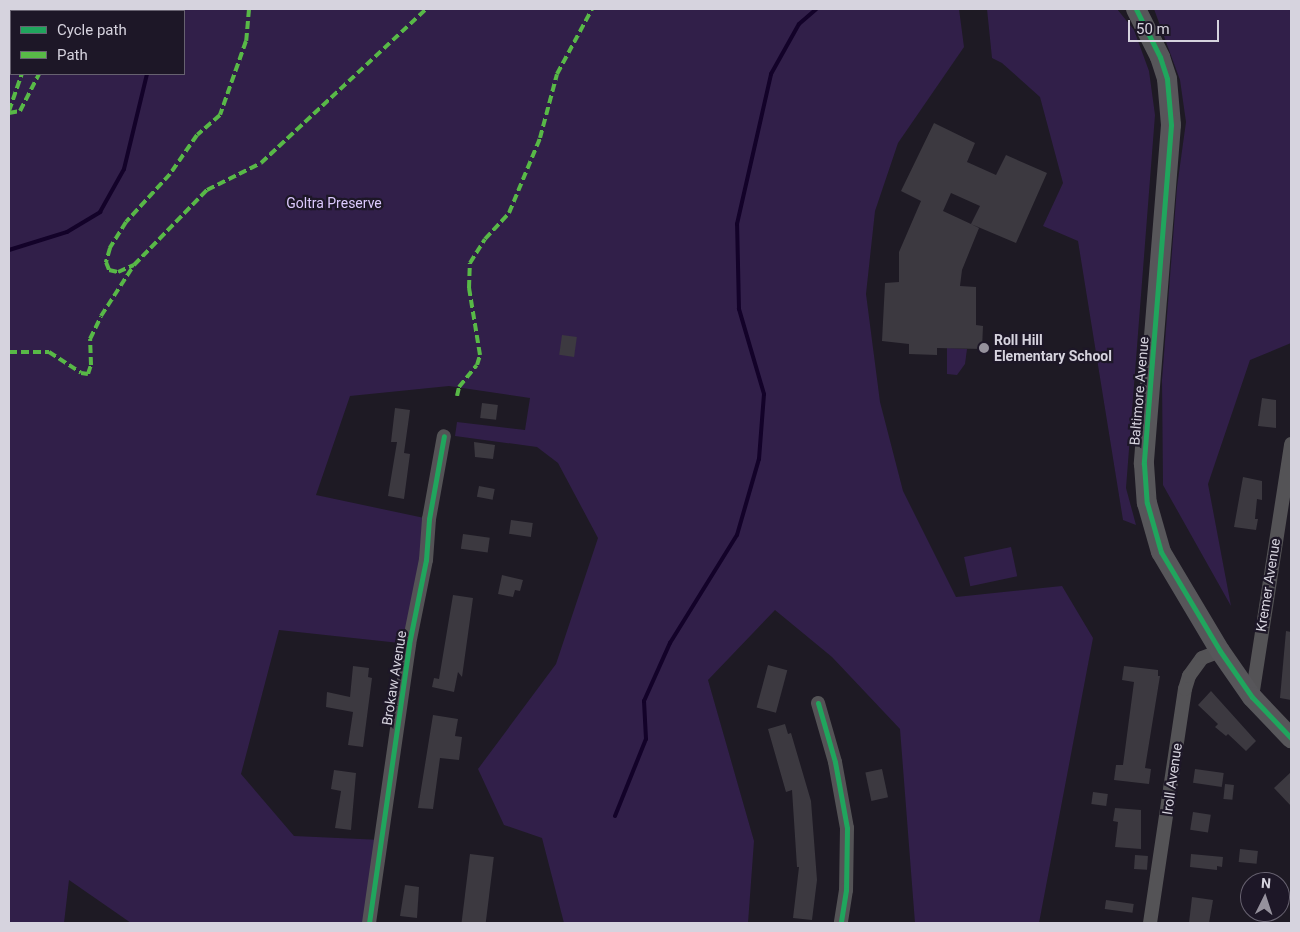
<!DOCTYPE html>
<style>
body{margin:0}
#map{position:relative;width:1300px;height:932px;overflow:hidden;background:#1e1a24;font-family:Roboto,sans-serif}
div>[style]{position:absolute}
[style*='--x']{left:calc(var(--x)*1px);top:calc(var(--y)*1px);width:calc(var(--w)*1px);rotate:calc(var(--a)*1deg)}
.green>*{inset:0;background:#311f49;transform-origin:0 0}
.stream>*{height:4px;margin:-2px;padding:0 2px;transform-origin:2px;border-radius:2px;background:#130229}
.building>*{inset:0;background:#3c3940;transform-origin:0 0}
.street>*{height:14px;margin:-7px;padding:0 7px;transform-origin:7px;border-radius:7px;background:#545356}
.secondary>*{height:20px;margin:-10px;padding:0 10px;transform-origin:10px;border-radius:10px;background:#57565a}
.quiet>*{height:4px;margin-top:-2px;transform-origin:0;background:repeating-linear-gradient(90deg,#58b947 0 8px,transparent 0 12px)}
.cycleway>*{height:5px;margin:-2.5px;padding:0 2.5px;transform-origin:2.5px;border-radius:2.5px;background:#20a55d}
.dots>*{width:14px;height:14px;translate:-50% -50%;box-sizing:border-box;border:2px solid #1d1727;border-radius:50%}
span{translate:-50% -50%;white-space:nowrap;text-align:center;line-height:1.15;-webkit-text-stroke:4.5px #1d1727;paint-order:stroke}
.park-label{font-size:14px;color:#dcc9fd}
.poi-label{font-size:14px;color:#d6d3de;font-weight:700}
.left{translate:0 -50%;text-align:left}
.street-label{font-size:14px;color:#d6d3de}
.frame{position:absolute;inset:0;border:10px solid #d6d3de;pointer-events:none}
.legend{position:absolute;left:10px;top:10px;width:175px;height:65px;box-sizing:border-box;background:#1d1727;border:1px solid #676270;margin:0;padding:6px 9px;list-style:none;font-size:15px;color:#d6d3de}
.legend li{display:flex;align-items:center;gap:10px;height:25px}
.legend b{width:25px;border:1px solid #676270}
.north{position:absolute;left:1240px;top:872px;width:50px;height:50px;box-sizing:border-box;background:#1d1727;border:1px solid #676270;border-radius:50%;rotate:4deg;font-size:14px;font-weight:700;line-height:20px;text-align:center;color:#d6d3de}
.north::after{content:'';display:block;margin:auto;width:18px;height:22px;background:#96929d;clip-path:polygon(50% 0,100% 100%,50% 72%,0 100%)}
.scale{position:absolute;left:1128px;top:20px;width:91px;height:22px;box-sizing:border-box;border:2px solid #d6d3de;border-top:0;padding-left:6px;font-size:15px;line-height:18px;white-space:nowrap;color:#d6d3de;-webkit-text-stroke:4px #1d1727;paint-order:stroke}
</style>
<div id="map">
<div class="green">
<div style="clip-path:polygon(evenodd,9px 9px,959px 9px,964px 47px,898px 143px,875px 211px,866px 294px,880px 402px,903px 491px,956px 597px,1062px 586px,1093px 638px,1039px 923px,915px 923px,900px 729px,832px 657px,775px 610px,708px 680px,754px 841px,748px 923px,564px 923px,542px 838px,504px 825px,478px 769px,556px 664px,598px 538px,558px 463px,537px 447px,455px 436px,457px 422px,525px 430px,530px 398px,449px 386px,350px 396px,316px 495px,429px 519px,409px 644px,279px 630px,241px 774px,294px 836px,382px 840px,369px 923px,131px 923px,69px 880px,64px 923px,9px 923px,9px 9px,11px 11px,184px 11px,184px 74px,11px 74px,11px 11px)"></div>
<div style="clip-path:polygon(987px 9px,1117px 9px,1134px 30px,1149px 71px,1155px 115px,1126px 488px,1136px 525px,1123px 520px,1078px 241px,1043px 226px,1063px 183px,1040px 97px,1002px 63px,992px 58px)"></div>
<div style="clip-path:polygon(1154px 9px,1291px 9px,1291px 343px,1250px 360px,1208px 484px,1231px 606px,1163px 485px,1162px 380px,1177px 187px,1186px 122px,1180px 80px)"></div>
<div style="clip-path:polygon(947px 348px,967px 349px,965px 364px,957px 375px,947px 374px)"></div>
<div style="left:1011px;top:547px;width:30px;height:48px;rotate:78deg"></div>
</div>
<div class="stream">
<div style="--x:171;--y:11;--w:2;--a:-63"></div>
<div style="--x:9;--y:250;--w:61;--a:-17.2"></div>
<div style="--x:67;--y:232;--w:39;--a:-31"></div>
<div style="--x:100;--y:212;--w:49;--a:-60.8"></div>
<div style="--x:124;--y:169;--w:98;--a:-76.4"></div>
<div style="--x:615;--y:816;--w:83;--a:-68.1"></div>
<div style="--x:646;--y:739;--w:38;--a:-93"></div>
<div style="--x:644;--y:701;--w:64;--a:-65.9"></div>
<div style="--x:670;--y:643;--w:127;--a:-58.2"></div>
<div style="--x:737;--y:535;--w:79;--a:-73.9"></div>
<div style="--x:759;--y:459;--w:65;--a:-85.6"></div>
<div style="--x:764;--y:394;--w:89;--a:-106.4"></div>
<div style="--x:739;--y:309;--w:85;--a:-91.3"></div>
<div style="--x:737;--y:224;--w:154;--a:-77.2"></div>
<div style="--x:771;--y:74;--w:57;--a:-60.8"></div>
<div style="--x:799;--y:24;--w:23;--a:-41"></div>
</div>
<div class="building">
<div style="clip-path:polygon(evenodd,934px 123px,975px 143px,967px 162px,996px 175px,1006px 155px,1047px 173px,1016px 243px,971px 224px,979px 228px,962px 270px,960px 286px,976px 287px,976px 325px,983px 326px,982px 349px,937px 348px,937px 355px,909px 354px,909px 344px,882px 341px,885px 283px,899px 282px,899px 252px,921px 201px,901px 191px,934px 123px,951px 193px,980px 206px,971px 224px,943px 211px,951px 193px)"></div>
<div style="left:562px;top:335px;width:15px;height:20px;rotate:8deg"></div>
<div style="clip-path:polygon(1262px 398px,1276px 400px,1276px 428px,1258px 426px)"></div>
<div style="left:482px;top:403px;width:16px;height:15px;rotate:7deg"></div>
<div style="clip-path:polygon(395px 408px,410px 410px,404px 453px,410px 454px,404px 499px,388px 496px,397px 442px,391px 442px)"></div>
<div style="clip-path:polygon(474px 442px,495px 445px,493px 459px,475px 457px)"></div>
<div style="clip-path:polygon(1243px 477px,1262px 481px,1262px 500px,1257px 499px,1255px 519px,1258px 519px,1256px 530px,1234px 527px)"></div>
<div style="left:479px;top:486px;width:16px;height:11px;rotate:11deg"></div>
<div style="left:511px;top:520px;width:22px;height:14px;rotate:8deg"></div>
<div style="left:463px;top:534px;width:27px;height:15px;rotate:8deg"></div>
<div style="clip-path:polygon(502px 575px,523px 580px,520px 591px,515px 590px,513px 597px,498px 594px)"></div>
<div style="clip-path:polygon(453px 595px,473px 598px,462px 677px,458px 672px,454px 692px,432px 687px,434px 678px,439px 679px)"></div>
<div style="clip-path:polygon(1286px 631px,1291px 632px,1291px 700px,1280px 698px)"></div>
<div style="left:768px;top:665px;width:20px;height:44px;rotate:15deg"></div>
<div style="clip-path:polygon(353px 666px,369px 668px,368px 677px,372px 678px,363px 747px,348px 745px,353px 712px,326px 707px,327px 692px,350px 697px)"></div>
<div style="clip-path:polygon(1124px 666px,1158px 670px,1158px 676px,1160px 676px,1145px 768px,1151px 769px,1149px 784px,1114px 780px,1116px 765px,1123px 765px,1134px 682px,1122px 680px)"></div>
<div style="clip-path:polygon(1211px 691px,1256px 741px,1246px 751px,1228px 734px,1226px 736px,1215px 727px,1218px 724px,1198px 705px)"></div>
<div style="clip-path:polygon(433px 715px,458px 719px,455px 736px,462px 737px,459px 760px,440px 758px,433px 809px,418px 808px)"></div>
<div style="clip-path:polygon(785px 724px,788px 734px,791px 733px,811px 801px,817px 880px,812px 920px,793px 918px,799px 867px,797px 867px,792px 790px,786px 792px,768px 729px)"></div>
<div style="left:882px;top:769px;width:29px;height:17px;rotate:78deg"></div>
<div style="left:1195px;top:769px;width:29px;height:14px;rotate:8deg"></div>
<div style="clip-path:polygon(334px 770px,356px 773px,351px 830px,335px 828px,341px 791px,331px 789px)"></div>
<div style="clip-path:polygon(1291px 772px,1291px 806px,1274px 788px)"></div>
<div style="left:1225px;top:784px;width:9px;height:15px;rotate:6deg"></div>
<div style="left:1093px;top:792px;width:15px;height:12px;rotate:8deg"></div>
<div style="clip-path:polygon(1115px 808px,1141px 810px,1141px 849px,1115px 847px,1118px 822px,1113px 821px)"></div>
<div style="left:1193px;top:812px;width:18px;height:18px;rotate:9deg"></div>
<div style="left:1240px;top:849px;width:18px;height:13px;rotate:6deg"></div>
<div style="left:470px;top:854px;width:24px;height:70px;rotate:7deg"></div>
<div style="clip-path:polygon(1191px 854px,1223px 857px,1222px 867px,1217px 866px,1217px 870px,1190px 867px)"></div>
<div style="left:1135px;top:855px;width:13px;height:14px;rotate:4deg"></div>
<div style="clip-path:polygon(405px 885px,419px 887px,417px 918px,400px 916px)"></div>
<div style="clip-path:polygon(1192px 897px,1213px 900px,1209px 923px,1189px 923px)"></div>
<div style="left:1106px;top:900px;width:28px;height:9px;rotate:8deg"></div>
</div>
<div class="street">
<div style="--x:1252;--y:697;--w:256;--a:-81.2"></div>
<div style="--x:818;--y:703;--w:61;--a:73.9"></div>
<div style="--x:835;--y:762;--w:67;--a:79.7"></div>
<div style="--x:847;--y:828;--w:62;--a:90.9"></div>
<div style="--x:846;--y:890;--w:33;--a:99"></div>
<div style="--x:369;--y:923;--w:282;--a:-81.8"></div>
<div style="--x:409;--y:644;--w:86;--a:-78.6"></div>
<div style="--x:426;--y:560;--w:41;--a:-85.8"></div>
<div style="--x:429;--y:519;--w:84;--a:-79.8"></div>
<div style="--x:1150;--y:923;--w:237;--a:-81.5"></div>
<div style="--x:1185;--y:689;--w:14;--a:-73"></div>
<div style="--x:1189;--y:676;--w:22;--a:-54"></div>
<div style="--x:1202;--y:658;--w:19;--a:-21"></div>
</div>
<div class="secondary">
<div style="--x:1136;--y:9;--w:54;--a:63.4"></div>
<div style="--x:1160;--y:57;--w:23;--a:72"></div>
<div style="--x:1167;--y:79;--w:46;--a:85"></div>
<div style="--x:1171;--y:125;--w:340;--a:94.6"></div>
<div style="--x:1144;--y:464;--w:39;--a:86"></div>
<div style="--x:1147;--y:503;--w:51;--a:74.1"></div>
<div style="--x:1161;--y:552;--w:115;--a:59.2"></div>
<div style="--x:1220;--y:651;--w:56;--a:55.2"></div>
<div style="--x:1252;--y:697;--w:57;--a:46.4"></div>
</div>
<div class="quiet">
<div style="--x:249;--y:9;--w:32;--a:95"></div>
<div style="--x:246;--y:41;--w:78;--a:109.4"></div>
<div style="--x:220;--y:115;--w:30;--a:139"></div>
<div style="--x:197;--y:135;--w:47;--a:124.7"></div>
<div style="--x:170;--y:174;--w:65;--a:132.5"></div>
<div style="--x:126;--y:222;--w:31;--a:122"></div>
<div style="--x:110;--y:248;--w:15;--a:106"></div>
<div style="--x:106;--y:262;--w:9;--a:69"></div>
<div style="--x:109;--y:270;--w:9;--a:13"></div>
<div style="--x:118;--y:272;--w:17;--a:-24"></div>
<div style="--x:134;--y:265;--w:105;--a:-45.8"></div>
<div style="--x:207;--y:190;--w:60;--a:-26.6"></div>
<div style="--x:261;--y:163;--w:226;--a:-43"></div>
<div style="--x:14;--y:11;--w:2;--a:-63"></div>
<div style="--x:44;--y:11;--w:2;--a:-63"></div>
<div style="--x:71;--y:11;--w:2;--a:-63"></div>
<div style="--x:9;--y:27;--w:8;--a:-76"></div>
<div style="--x:9;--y:111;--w:39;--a:-71"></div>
<div style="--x:9;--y:113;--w:11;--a:-10"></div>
<div style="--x:20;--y:111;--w:42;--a:-62.8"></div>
<div style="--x:9;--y:352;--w:40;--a:0"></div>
<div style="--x:49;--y:352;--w:38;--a:33"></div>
<div style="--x:81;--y:373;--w:7;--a:8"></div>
<div style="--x:88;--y:374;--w:9;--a:-72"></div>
<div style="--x:91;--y:365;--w:26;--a:-92"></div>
<div style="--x:90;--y:339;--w:25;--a:-64"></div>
<div style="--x:101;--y:316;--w:61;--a:-57.1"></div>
<div style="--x:457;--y:396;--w:9;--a:-77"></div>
<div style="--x:459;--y:387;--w:28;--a:-51"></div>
<div style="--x:477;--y:365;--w:10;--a:-73"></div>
<div style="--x:480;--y:355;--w:68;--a:-99.3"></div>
<div style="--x:469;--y:288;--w:25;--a:-88"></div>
<div style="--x:470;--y:263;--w:28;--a:-58"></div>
<div style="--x:485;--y:239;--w:35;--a:-47"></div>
<div style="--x:509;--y:213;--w:81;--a:-67.5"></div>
<div style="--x:540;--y:138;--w:66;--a:-75.1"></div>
<div style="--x:557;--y:74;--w:74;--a:-61.7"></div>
</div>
<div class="cycleway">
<div style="--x:1136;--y:9;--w:54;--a:63.4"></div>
<div style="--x:1160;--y:57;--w:23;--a:72"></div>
<div style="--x:1167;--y:79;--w:46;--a:85"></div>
<div style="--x:1171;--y:125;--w:340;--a:94.6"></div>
<div style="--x:1144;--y:464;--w:39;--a:86"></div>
<div style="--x:1147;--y:503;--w:51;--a:74.1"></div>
<div style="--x:1161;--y:552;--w:115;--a:59.2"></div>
<div style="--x:1220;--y:651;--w:56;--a:55.2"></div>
<div style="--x:1252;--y:697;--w:57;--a:46.4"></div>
<div style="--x:818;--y:703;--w:61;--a:73.9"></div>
<div style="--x:835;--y:762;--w:67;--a:79.7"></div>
<div style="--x:847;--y:828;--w:62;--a:90.9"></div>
<div style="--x:846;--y:890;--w:33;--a:99"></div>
<div style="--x:369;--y:923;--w:282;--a:-81.8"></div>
<div style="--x:409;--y:644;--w:86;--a:-78.6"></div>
<div style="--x:426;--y:560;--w:41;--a:-85.8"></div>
<div style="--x:429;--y:519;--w:84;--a:-79.8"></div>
</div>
<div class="dots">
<div style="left:984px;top:348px;background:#96929d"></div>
</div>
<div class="park-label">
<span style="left:334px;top:203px">Goltra Preserve</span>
</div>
<div class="poi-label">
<span class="left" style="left:994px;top:348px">Roll Hill<br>Elementary School</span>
</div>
<div class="street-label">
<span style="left:1139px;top:391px;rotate:-85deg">Baltimore Avenue</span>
<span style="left:1268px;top:585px;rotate:-81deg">Kremer Avenue</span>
<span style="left:394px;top:678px;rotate:-81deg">Brokaw Avenue</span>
<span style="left:1172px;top:779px;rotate:-82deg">Iroll Avenue</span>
</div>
<div class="frame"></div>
<ul class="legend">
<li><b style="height:6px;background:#20a55d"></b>Cycle path</li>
<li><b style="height:6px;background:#58b947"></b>Path</li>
</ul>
<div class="north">N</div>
<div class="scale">50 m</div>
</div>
